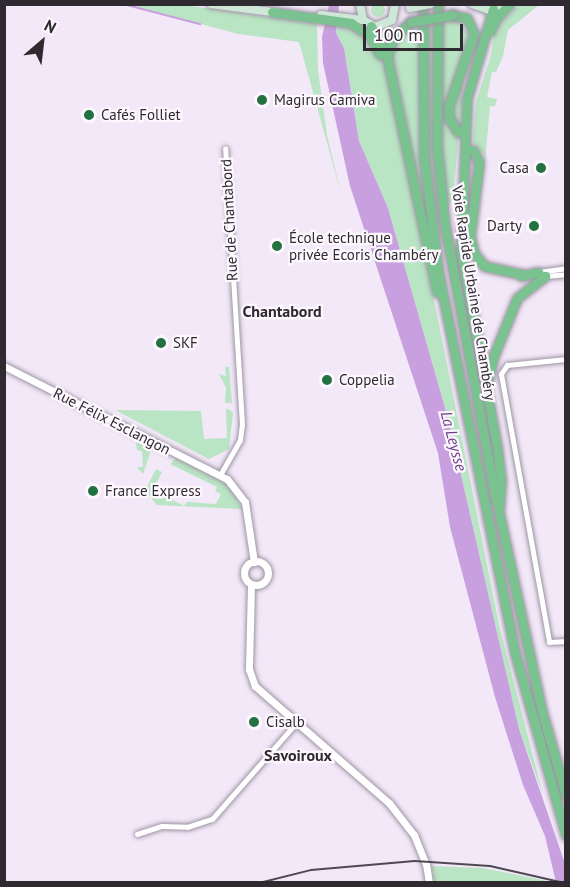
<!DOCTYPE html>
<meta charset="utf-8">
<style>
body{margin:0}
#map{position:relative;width:570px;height:887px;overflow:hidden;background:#f2e8f8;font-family:"PT Sans",sans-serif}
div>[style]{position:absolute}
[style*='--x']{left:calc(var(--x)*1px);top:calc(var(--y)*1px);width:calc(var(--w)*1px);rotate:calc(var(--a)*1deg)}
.green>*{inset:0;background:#b9e5c4}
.round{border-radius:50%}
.water>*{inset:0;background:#c8a0df}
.stream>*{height:2px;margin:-1px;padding:0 1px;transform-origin:1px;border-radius:1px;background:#c8a0df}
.roads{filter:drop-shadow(0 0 2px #9e95a4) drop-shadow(0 0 2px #9e95a4)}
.minor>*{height:5px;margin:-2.5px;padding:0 2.5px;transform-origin:2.5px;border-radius:2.5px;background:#fff}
.tertiary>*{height:7px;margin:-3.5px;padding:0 3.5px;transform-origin:3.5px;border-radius:3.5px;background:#fff}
.tertiary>.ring{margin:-3.5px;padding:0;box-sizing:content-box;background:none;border:7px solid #fff;border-radius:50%}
.secondary>*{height:8px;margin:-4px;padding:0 4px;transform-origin:4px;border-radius:4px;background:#cde8d6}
.trunk>*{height:9px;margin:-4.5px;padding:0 4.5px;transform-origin:4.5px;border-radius:4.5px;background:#7ac290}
.rail>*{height:2px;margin:-1px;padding:0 1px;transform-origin:1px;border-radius:1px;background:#4f4a52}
.bridges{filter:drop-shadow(0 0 2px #9e95a4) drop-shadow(0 0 2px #9e95a4)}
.secondary-bridge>*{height:8px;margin:-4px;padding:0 4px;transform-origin:4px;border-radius:4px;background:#cde8d6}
.trunk-bridge>*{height:9px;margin:-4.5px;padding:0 4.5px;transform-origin:4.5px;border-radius:4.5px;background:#7ac290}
.dots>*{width:16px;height:16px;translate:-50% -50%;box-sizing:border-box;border:3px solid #fcf8fe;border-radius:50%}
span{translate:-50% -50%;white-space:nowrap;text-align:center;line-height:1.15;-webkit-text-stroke:4.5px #fcf8fe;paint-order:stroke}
.poi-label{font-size:15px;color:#2e2a30}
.left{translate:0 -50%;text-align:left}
.right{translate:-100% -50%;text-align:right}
.street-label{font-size:15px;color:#2e2a30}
.neighbourhood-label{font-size:16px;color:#2e2a30;font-weight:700}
.water-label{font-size:16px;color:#703e8a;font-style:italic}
.frame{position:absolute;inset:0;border:6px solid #2e2a30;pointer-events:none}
.north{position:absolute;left:12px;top:12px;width:60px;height:60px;-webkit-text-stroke:4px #fcf8fe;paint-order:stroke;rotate:28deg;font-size:16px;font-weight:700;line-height:24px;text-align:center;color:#2e2a30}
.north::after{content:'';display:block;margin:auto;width:21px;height:27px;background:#2e2a30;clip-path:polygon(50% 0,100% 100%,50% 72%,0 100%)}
.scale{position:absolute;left:363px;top:24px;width:100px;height:27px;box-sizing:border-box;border:3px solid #2e2a30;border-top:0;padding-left:8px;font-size:18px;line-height:21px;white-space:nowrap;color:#2e2a30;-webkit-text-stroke:4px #fcf8fe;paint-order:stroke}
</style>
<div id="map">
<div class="green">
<div class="round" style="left:371px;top:3px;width:14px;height:14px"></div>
<div style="clip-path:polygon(131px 5px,185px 5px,317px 24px,318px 70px,327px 135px,341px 193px,299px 42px,238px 34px)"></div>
<div style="clip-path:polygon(519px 5px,539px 5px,508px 30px,503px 56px,496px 72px,492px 72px,487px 97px,497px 99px,495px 106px,490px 106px,478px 239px,484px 155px,473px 142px,476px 102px,491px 55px,495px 27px)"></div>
<div style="clip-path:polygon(440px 19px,459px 19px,468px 34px,453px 198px,424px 250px,499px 625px,543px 795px,519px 729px,449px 422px,388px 208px,359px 141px,344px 48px,336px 33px,338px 27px,351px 28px,371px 44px,391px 32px)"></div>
<div style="clip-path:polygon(225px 367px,229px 367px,232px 403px,225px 403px,226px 388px,219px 374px,226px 376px)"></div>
<div style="clip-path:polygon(226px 408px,233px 412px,229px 449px,209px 459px,115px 410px,201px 411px,204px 439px,227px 438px)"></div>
<div style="clip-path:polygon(141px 440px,151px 450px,143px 474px,137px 467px,143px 467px,142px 451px,137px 450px,136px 443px)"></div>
<div style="clip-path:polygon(176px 458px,228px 484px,242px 509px,157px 505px,145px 491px,156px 469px,162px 472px,153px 490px,184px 506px,187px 502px,216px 504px,221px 494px,215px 491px,217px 487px,170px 464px)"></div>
<div style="clip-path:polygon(432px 866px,483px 868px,552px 882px,434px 882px)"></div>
</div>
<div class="water">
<div style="clip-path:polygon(329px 5px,339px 5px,336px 33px,344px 48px,359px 141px,388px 208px,449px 422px,519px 729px,564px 861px,565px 882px,556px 882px,545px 836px,523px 785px,495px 697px,450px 527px,438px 453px,350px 186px,323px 63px,322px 37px)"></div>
</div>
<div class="stream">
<div style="--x:123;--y:4;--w:80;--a:14.6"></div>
</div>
<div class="roads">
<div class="minor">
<div style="--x:539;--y:272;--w:27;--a:-8"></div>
<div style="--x:545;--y:276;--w:21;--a:-5"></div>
<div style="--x:566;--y:359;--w:59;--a:174.2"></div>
<div style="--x:507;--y:365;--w:11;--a:124"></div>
<div style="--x:501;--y:374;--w:272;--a:79.8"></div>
<div style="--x:549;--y:642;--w:17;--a:-3"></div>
<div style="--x:220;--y:475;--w:40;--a:-60.3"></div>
<div style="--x:240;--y:440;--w:16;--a:-83"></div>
<div style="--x:242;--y:424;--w:276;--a:-93.5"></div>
<div style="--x:137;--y:834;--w:26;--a:-18"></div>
<div style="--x:162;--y:826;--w:25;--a:2"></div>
<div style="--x:187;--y:827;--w:26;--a:-18"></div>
<div style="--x:212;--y:819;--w:128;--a:-48.8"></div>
</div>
<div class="tertiary">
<div style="--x:4;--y:366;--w:250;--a:26.9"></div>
<div style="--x:227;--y:479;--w:29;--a:52"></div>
<div style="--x:245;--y:502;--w:61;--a:81.5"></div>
<div class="ring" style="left:244px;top:561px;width:17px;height:17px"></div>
<div style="--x:251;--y:585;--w:84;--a:91.4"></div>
<div style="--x:249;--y:669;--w:18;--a:71"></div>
<div style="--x:255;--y:686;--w:178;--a:41.1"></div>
<div style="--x:389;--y:803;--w:41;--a:52"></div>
<div style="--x:414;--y:835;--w:31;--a:68"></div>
<div style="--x:426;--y:864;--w:18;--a:81"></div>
</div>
<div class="secondary">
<div style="--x:211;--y:4;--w:69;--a:7.5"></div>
<div style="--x:360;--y:4;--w:16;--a:79"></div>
<div style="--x:363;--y:20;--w:14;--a:30"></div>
<div style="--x:375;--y:27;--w:18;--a:-22"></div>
<div style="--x:392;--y:20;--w:16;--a:-79"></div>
<div style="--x:472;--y:4;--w:18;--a:19"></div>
<div style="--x:489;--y:10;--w:13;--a:-27"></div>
<div style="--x:321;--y:15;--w:42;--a:6.8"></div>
</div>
<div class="trunk">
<div style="--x:423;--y:4;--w:153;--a:89.6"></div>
<div style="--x:424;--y:157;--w:115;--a:83"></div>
<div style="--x:438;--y:271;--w:390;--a:78.6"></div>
<div style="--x:515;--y:653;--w:190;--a:74.4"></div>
<div style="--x:438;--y:4;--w:143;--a:90.4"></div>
<div style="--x:437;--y:147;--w:79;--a:84.2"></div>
<div style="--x:445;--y:226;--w:281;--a:79.5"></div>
<div style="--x:493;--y:9;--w:93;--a:106.3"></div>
<div style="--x:467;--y:98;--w:153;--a:92.2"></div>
<div style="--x:461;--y:251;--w:199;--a:79.6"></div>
<div style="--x:497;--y:447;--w:34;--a:83"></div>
<div style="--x:501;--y:481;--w:32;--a:94"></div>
<div style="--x:499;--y:513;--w:199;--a:77.8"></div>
<div style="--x:541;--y:708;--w:91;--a:74"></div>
<div style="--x:272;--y:12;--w:80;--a:7.9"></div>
<div style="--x:351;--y:23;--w:23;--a:34"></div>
<div style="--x:370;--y:36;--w:21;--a:62"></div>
<div style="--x:452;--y:15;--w:15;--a:11"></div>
<div style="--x:467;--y:18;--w:17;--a:66"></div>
<div style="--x:474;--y:34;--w:75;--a:109.4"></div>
<div style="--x:449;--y:105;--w:13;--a:90"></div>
<div style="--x:449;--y:118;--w:17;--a:57"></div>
<div style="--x:371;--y:26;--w:35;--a:63"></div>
<div style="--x:387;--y:57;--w:241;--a:78"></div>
<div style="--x:490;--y:31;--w:14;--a:-65"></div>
<div style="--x:496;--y:18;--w:20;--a:-45"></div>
<div style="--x:387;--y:57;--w:21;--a:-73"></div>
<div style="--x:393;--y:37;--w:23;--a:-40"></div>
<div style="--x:473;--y:150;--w:13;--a:63"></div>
<div style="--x:479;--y:162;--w:75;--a:96.9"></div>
<div style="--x:470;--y:236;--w:17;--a:77"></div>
<div style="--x:474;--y:253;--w:16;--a:52"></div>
<div style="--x:484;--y:266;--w:42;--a:12.4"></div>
<div style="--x:521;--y:276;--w:18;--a:-13"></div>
<div style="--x:486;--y:387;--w:33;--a:-76"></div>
<div style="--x:494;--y:355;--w:61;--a:-68"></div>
<div style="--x:517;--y:298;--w:36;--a:-38"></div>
</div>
</div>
<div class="rail">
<div style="--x:263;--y:882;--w:49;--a:-14"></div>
<div style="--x:311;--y:870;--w:104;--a:-4.9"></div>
<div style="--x:415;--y:861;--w:75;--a:3.8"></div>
<div style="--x:490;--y:866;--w:72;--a:12.9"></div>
</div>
<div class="bridges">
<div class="secondary-bridge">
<div style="--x:410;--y:8;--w:21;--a:-11"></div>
</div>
<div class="trunk-bridge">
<div style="--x:411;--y:22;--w:42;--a:-9.7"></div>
</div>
</div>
<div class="dots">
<div style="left:262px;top:100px;background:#237141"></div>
<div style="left:89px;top:115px;background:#237141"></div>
<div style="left:541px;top:168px;background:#237141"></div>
<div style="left:534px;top:226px;background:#237141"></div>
<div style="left:277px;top:246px;background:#237141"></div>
<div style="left:161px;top:343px;background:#237141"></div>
<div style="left:327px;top:380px;background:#237141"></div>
<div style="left:93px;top:491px;background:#237141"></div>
<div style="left:254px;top:722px;background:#237141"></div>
</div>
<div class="poi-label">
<span class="left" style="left:274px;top:100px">Magirus Camiva</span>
<span class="left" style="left:101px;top:115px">Cafés Folliet</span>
<span class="right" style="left:529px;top:168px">Casa</span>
<span class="right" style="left:522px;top:226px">Darty</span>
<span class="left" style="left:289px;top:246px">École technique<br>privée Ecoris Chambéry</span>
<span class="left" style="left:173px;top:343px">SKF</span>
<span class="left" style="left:339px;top:380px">Coppelia</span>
<span class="left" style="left:105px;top:491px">France Express</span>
<span class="left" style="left:266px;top:722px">Cisalb</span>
</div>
<div class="street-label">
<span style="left:229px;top:220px;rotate:-93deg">Rue de Chantabord</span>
<span style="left:474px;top:293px;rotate:81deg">Voie Rapide Urbaine de Chambéry</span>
<span style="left:112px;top:421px;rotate:27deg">Rue Félix Esclangon</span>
</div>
<div class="neighbourhood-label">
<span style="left:282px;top:311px">Chantabord</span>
<span style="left:298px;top:755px">Savoiroux</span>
</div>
<div class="water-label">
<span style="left:454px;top:441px;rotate:75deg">La Leysse</span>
</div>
<div class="frame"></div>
<div class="north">N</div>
<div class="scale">100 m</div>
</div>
